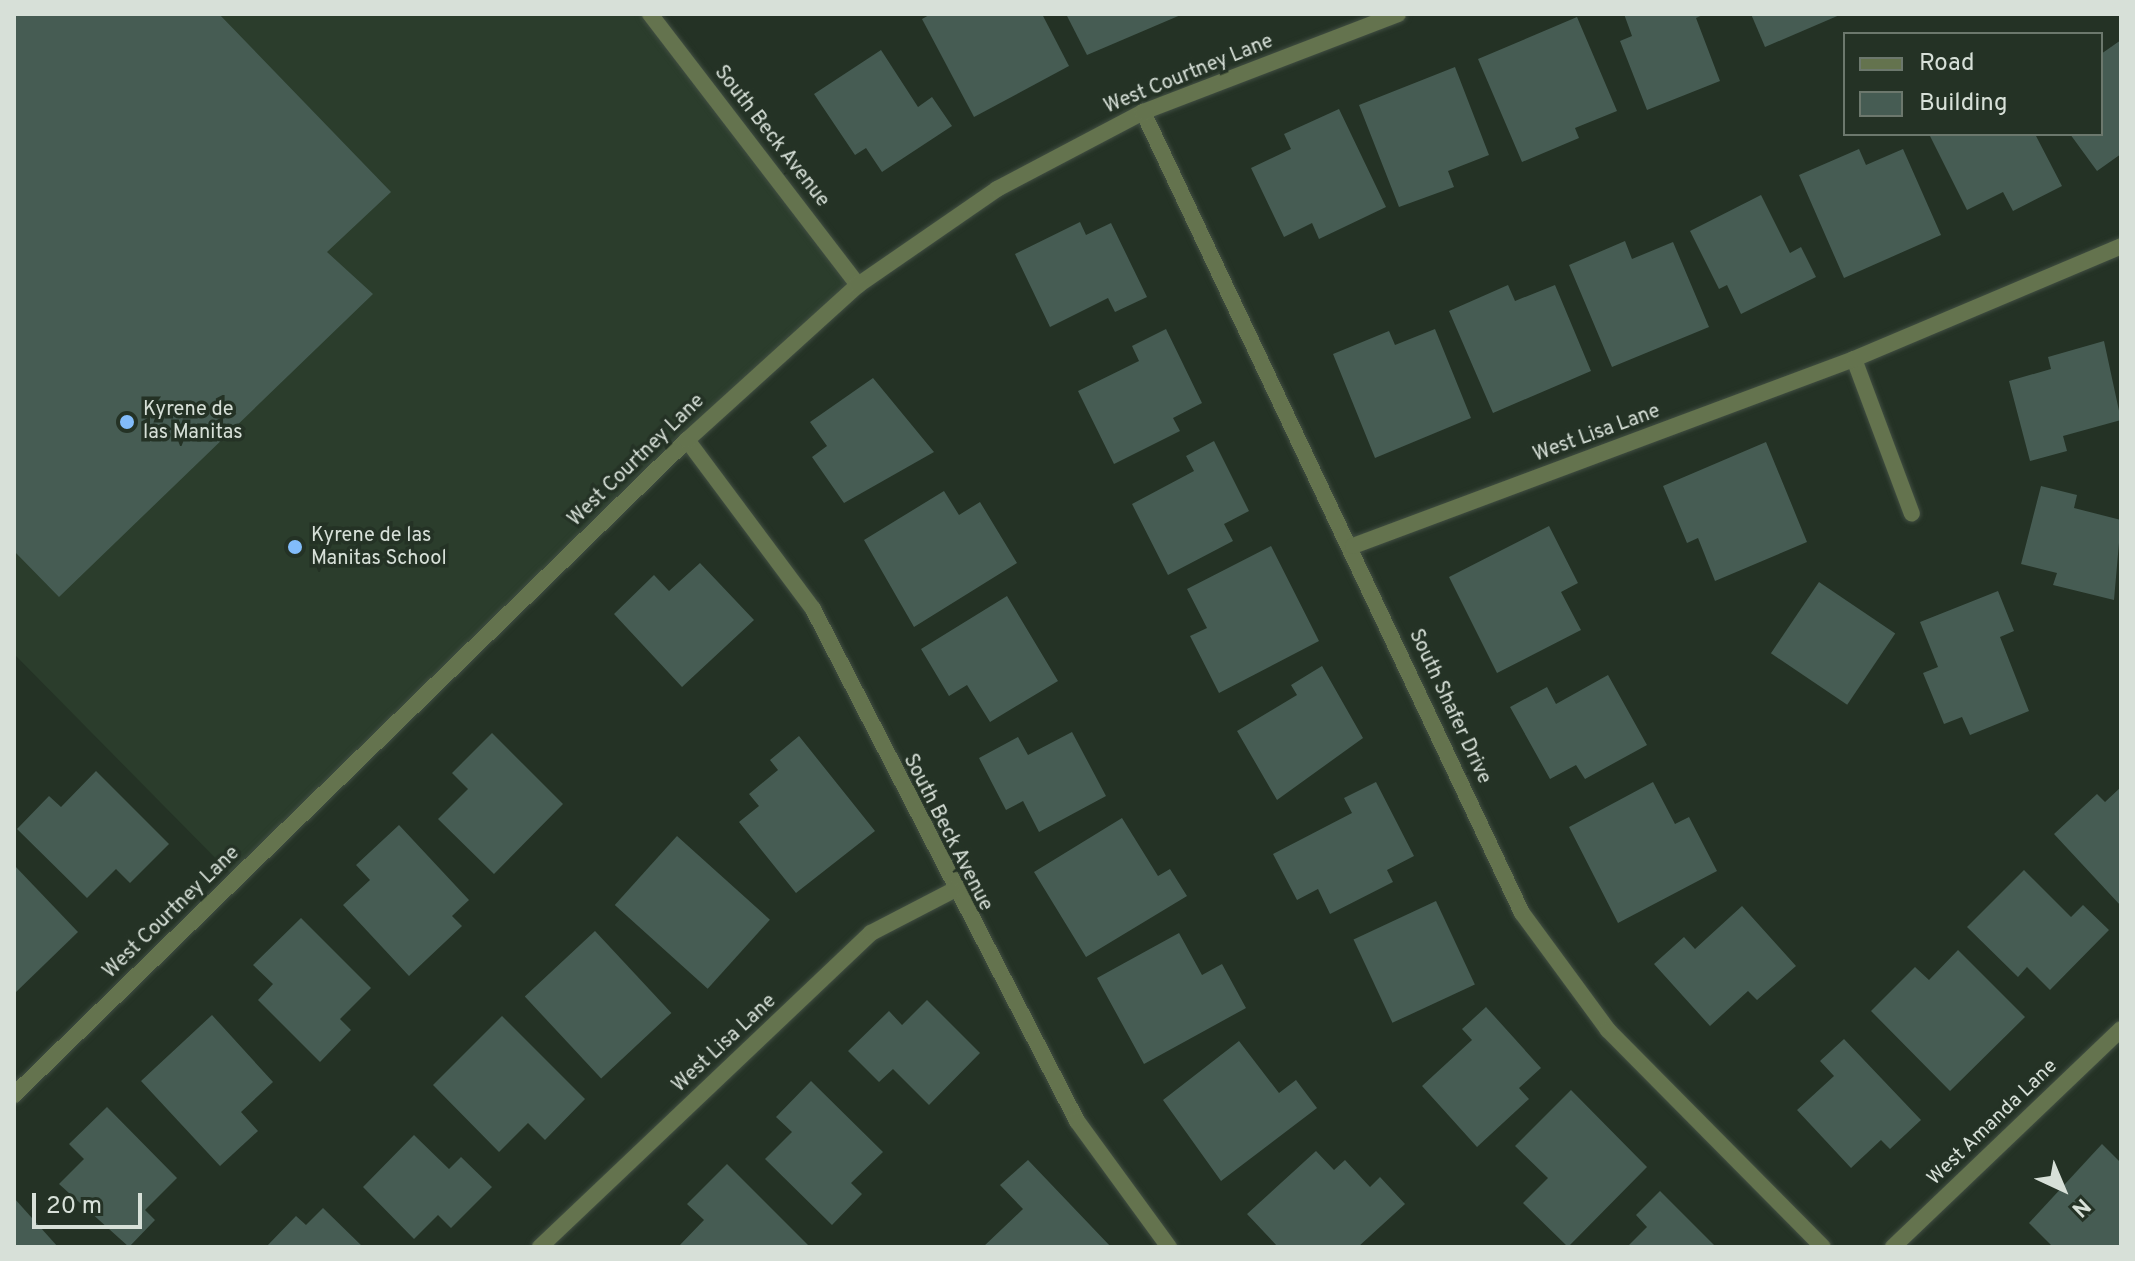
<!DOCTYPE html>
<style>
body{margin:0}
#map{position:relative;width:2135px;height:1261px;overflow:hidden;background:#243225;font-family:Overpass,sans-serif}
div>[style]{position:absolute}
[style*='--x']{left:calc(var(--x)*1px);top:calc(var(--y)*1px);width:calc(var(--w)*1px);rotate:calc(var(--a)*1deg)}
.built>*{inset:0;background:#2b3d2c}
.building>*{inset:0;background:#465c53;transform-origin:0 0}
.roads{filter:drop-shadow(0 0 2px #414e42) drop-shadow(0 0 2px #414e42)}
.minor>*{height:16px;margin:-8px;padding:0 8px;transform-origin:8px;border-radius:8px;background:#64734e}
.dots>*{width:22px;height:22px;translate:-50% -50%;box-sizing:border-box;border:4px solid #243225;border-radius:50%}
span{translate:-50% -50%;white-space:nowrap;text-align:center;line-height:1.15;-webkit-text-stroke:7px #243225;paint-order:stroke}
.street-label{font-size:20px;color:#d7e0d8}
.poi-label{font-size:20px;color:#d7e0d8}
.left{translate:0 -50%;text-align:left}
.frame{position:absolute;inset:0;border:16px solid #d7e0d8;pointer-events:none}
.legend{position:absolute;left:1843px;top:32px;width:260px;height:104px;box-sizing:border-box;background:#243225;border:2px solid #6c786d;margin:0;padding:10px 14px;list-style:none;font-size:24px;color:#d7e0d8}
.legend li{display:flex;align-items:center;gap:16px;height:40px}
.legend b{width:40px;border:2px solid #6c786d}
.north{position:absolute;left:2023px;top:1149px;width:80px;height:80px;-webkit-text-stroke:6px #243225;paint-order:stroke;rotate:136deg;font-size:22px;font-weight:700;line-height:32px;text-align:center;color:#d7e0d8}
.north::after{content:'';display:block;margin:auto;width:28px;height:36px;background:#d7e0d8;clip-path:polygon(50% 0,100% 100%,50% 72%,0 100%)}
.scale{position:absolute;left:32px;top:1193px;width:110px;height:36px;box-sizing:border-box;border:4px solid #d7e0d8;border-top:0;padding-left:10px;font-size:24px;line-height:28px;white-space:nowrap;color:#d7e0d8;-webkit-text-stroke:6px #243225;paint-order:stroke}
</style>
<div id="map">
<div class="built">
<div style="clip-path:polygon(14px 14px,650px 14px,858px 285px,236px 879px,14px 654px)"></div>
</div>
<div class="building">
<div style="clip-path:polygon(14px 14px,219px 14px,391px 192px,327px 252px,373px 294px,59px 597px,14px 551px)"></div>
<div style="clip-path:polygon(931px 14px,1042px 14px,1069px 66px,974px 117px,922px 19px)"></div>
<div style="clip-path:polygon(1066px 14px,1183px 14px,1087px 55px)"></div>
<div style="clip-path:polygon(1624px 14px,1705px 14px,1696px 18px,1720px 81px,1647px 110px,1620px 41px,1632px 36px)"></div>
<div style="clip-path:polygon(1751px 14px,1842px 14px,1765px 47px)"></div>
<div style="clip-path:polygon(1577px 17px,1617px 111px,1575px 128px,1579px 138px,1522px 162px,1478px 59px)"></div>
<div style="clip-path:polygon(2121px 40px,2121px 154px,2097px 171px,2070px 134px,2101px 134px,2101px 54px)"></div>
<div style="clip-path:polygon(881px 50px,918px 107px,932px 97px,952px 126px,882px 172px,866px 148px,855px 155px,814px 94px)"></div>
<div style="clip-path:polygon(1455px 67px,1489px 155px,1448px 171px,1454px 187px,1399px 207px,1359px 105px)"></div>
<div style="clip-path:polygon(1339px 109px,1386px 207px,1319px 239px,1312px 223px,1284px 237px,1251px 168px,1291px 149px,1284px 134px)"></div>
<div style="clip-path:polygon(1929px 134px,2035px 134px,2062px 186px,2013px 211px,2003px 192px,1967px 210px)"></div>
<div style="clip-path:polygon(1859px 149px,1866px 165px,1903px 149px,1941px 235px,1844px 278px,1799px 175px)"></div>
<div style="clip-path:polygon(1761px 195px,1790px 253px,1801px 247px,1816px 277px,1741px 314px,1727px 285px,1719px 289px,1690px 231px)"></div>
<div style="clip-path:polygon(1080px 222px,1086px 235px,1111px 223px,1147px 297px,1115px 312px,1108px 298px,1050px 327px,1015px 254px)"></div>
<div style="clip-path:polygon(1625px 241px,1632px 259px,1673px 242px,1709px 327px,1612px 367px,1569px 265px)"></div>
<div style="clip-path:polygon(1508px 285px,1515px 301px,1555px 285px,1591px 371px,1493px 413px,1449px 311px)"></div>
<div style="clip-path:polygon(1166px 329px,1202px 403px,1173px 418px,1180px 431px,1114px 464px,1078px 391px,1139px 361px,1132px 346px)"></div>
<div style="clip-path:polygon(1435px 329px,1471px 418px,1375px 458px,1333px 354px,1389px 331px,1395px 345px)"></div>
<div style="clip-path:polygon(2104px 341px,2121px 420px,2063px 436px,2067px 451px,2030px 461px,2009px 381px,2051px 369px,2048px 357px)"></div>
<div style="clip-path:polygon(873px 378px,934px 452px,844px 503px,812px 457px,827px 446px,810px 422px)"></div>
<div style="clip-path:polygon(1214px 441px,1249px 511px,1224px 524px,1233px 541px,1168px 575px,1132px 504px,1194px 471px,1186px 456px)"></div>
<div style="clip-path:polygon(1766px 442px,1807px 542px,1715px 581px,1698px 538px,1687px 543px,1663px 486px)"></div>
<div style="clip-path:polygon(2041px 486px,2077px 495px,2074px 508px,2121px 520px,2114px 600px,2053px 585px,2057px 573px,2021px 564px)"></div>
<div style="clip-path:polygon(944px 491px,959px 515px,980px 502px,1017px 563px,914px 627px,864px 540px)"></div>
<div style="clip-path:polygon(1549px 526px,1578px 583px,1561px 592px,1581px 630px,1497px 673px,1449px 577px)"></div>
<div style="clip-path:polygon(1271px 546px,1319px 641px,1219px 693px,1190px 636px,1207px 628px,1187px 589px)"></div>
<div style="clip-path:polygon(700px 563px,754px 620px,682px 687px,614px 614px,654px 575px,669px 591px)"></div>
<div style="left:1819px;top:582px;width:92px;height:86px;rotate:34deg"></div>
<div style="clip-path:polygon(1998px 591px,2014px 631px,2000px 637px,2029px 711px,1970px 735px,1962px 717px,1944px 724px,1923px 673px,1938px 667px,1920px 622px)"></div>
<div style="clip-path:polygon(1007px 596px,1058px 681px,990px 722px,967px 685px,949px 696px,921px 649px)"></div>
<div style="clip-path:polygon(1322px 666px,1363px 738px,1277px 800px,1237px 731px,1297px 695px,1291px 685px)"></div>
<div style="clip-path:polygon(1608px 675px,1647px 745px,1585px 779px,1576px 765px,1550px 779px,1510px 707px,1547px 687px,1556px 704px)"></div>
<div style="clip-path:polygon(1072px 732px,1106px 796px,1039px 832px,1023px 801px,1006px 810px,979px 758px,1018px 737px,1028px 755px)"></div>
<div style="clip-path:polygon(492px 733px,563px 804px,494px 874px,438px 819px,468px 789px,452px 773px)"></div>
<div style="clip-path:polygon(799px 736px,875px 831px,796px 893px,739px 822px,759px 806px,749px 794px,778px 770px,770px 760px)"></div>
<div style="clip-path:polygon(96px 771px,169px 844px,130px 883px,116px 869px,87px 898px,17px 829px,49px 796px,61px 807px)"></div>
<div style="clip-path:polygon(1376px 782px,1414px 856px,1387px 870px,1393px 882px,1330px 914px,1318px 889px,1297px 900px,1273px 854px,1352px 813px,1344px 798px)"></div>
<div style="clip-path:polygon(1653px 782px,1675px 824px,1689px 817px,1717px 871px,1618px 923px,1569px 827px)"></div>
<div style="clip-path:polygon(2121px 787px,2121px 906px,2054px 834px,2097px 794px,2105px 802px)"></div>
<div style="clip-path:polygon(1122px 818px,1158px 876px,1170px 869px,1187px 896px,1086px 957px,1034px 872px)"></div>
<div style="clip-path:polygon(399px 825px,469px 900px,452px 916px,462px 926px,409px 976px,343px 905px,370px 880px,356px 865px)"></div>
<div style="left:677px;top:836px;width:125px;height:93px;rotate:42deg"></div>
<div style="clip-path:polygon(14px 865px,78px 932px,14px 994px)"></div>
<div style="clip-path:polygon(2024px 870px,2071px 917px,2083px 905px,2109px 930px,2050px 990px,2027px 967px,2018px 977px,1967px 927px)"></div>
<div style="left:1436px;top:901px;width:92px;height:91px;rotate:65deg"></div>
<div style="clip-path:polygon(1742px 906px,1796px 966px,1757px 1000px,1748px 991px,1710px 1026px,1654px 964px,1684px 937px,1695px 949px)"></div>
<div style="clip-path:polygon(301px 918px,371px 988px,340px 1019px,351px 1030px,320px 1062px,258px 1000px,273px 984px,253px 965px)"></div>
<div style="left:595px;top:931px;width:112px;height:96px;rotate:47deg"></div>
<div style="clip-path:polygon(1179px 933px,1202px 975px,1222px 964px,1246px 1008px,1144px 1064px,1097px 978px)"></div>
<div style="clip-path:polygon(1958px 950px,2025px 1017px,1950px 1091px,1871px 1011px,1915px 967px,1929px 980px)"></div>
<div style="clip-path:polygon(927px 1000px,980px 1053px,929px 1105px,893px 1069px,879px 1082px,848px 1051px,889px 1011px,902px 1025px)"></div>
<div style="clip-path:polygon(1486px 1007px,1541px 1068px,1519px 1088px,1529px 1099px,1477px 1147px,1422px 1086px,1472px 1040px,1462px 1029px)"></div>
<div style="clip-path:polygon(212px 1015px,273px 1082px,241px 1112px,258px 1131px,220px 1166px,141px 1081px)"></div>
<div style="clip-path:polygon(502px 1016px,585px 1099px,545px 1140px,528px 1123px,499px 1152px,433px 1085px)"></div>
<div style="clip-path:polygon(1844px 1039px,1921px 1120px,1890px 1149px,1881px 1140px,1851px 1168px,1797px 1110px,1834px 1076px,1820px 1061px)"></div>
<div style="clip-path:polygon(1239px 1041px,1279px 1093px,1296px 1080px,1317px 1108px,1221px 1181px,1163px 1100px)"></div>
<div style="clip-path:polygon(811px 1081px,883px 1152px,851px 1183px,862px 1194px,832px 1225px,765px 1159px,792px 1132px,776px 1117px)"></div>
<div style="clip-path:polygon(1571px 1090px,1647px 1167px,1568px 1247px,1523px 1203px,1548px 1178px,1515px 1146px)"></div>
<div style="clip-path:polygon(107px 1107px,177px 1178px,145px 1210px,155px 1220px,129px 1247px,59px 1184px,84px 1159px,69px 1144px)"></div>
<div style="clip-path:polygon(414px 1135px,449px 1169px,461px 1157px,492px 1187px,451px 1228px,438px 1215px,414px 1239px,363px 1187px)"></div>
<div style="clip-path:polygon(2102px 1144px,2121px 1163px,2121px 1247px,2053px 1247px,2029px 1223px)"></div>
<div style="clip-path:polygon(1316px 1151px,1334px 1170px,1345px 1160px,1370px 1187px,1380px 1177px,1405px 1204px,1358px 1247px,1278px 1247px,1247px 1214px)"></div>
<div style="clip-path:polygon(1028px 1160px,1111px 1247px,983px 1247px,1023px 1209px,1000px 1185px)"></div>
<div style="clip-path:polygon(727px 1164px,810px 1247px,678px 1247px,704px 1220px,687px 1204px)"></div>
<div style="clip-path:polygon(1660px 1191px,1716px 1247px,1627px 1247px,1647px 1227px,1636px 1215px)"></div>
<div style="clip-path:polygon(14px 1198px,58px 1247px,14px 1247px)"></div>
<div style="clip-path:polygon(323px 1208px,363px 1247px,266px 1247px,296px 1216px,306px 1225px)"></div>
</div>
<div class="roads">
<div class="minor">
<div style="--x:650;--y:14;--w:342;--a:52.5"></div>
<div style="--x:1143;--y:112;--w:886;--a:64.68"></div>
<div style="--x:1522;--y:913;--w:145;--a:53.7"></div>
<div style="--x:1608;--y:1030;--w:305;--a:45.3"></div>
<div style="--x:1854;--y:359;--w:165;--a:69.5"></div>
<div style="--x:687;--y:440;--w:211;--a:53.3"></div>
<div style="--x:813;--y:609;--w:576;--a:62.72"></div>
<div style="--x:1077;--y:1121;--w:156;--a:53.9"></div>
<div style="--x:1353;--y:546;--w:535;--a:-20.47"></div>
<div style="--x:1854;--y:359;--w:290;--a:-22.9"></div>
<div style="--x:14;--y:1095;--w:939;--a:-44.22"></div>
<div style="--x:687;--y:440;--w:231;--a:-42.2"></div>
<div style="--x:858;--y:285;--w:169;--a:-34.6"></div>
<div style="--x:997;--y:189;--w:165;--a:-27.8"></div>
<div style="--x:1143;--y:112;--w:273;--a:-21"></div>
<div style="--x:540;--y:1247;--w:456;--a:-43.5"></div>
<div style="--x:871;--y:933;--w:91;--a:-27.4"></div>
<div style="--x:1893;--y:1247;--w:315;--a:-43.7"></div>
</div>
</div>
<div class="dots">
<div style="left:127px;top:422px;background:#82bcfa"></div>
<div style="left:295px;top:547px;background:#82bcfa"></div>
</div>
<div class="street-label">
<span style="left:1189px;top:75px;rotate:-22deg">West Courtney Lane</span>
<span style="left:771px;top:137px;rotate:52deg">South Beck Avenue</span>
<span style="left:1597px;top:434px;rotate:-20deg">West Lisa Lane</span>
<span style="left:637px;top:461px;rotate:-44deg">West Courtney Lane</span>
<span style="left:1449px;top:707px;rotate:65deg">South Shafer Drive</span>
<span style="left:947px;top:833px;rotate:63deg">South Beck Avenue</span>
<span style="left:172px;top:913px;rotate:-44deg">West Courtney Lane</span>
<span style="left:725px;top:1044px;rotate:-43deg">West Lisa Lane</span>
<span style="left:1993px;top:1123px;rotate:-44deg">West Amanda Lane</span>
</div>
<div class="poi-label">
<span class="left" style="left:143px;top:422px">Kyrene de<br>las Manitas</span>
<span class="left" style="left:311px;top:548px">Kyrene de las<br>Manitas School</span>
</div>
<div class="frame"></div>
<ul class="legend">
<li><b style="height:10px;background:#64734e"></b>Road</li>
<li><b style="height:22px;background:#465c53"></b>Building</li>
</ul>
<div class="north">N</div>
<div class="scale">20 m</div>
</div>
